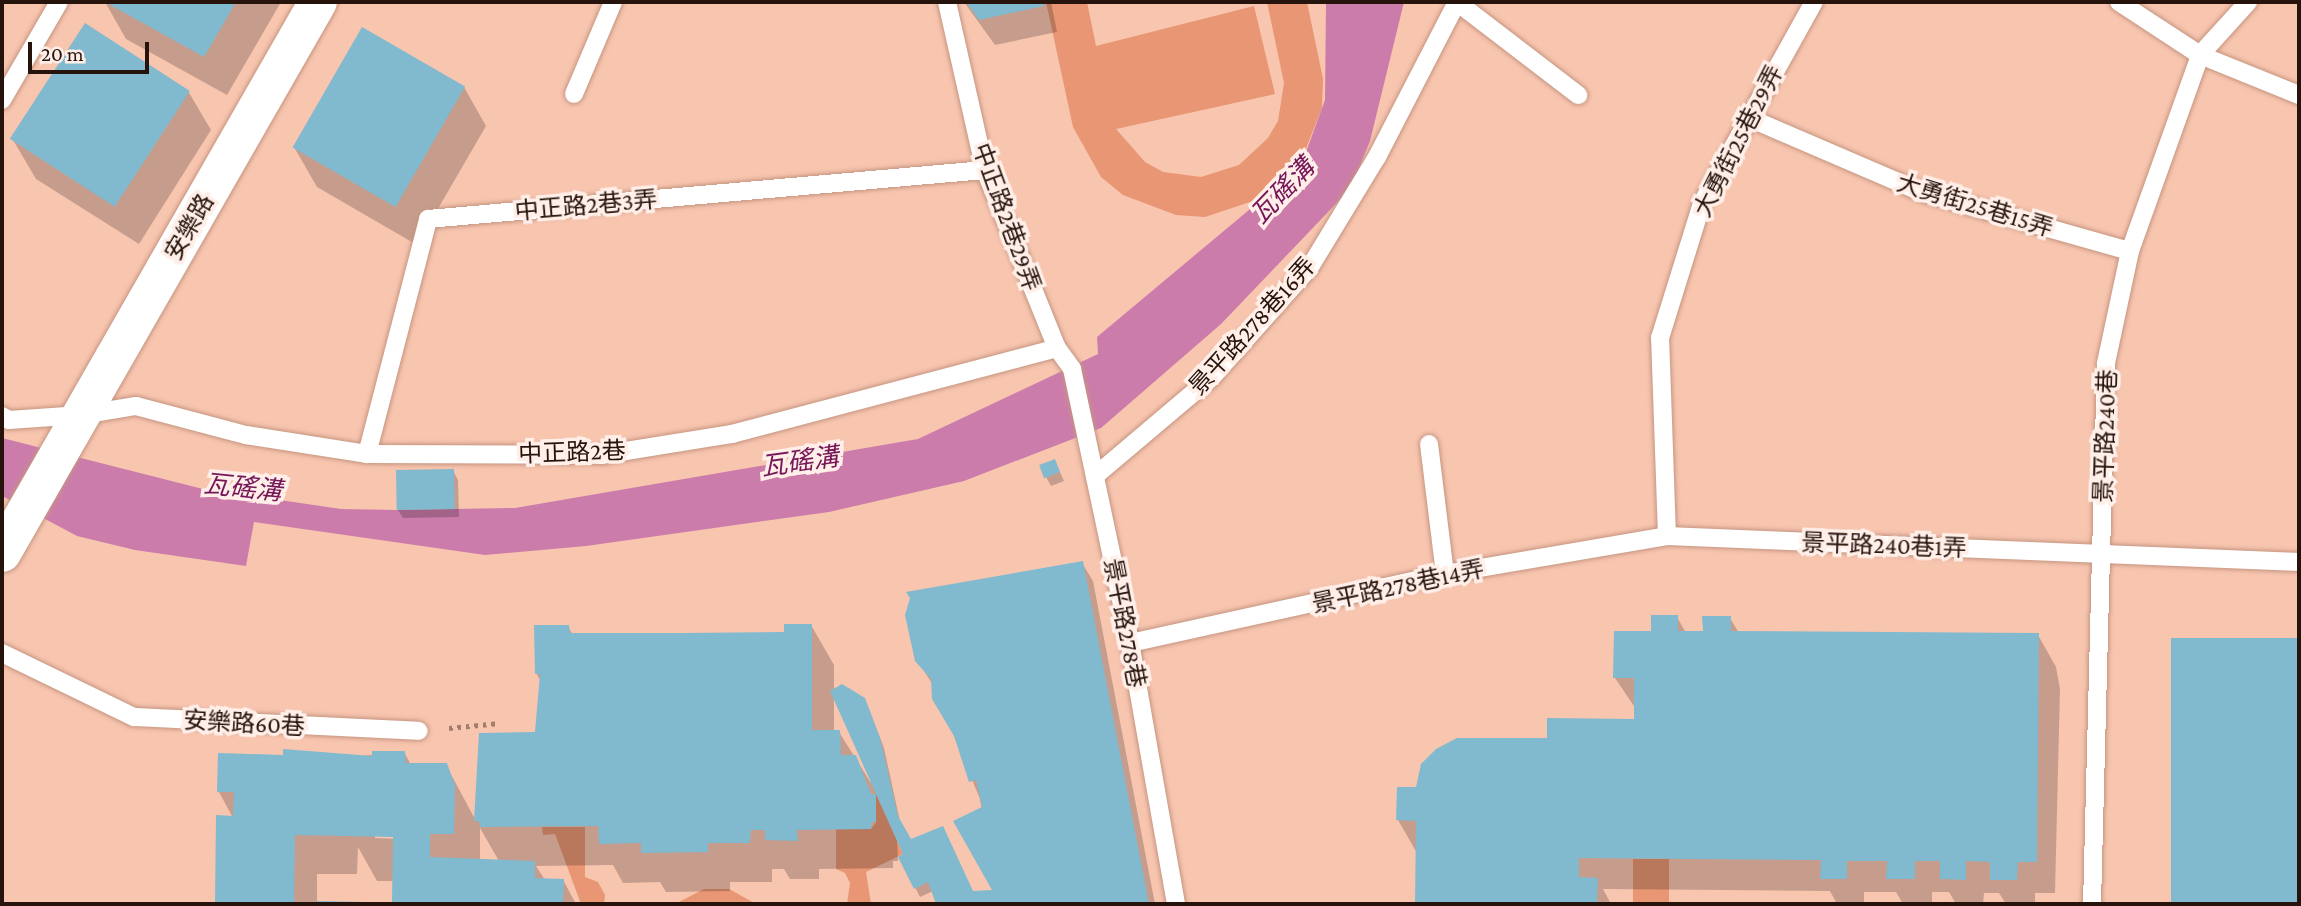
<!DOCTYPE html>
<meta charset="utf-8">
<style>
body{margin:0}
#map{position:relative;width:2301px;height:906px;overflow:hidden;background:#f8c5af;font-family:"Crimson Pro","Noto Sans TC",serif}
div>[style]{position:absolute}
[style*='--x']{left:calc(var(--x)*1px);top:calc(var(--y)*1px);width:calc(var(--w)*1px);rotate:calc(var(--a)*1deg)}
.green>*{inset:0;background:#e89673;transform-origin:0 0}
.water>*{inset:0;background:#cc7cab}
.shadow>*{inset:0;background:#0003;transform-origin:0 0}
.building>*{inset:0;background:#81b9cf;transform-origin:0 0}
.path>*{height:4.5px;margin-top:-2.25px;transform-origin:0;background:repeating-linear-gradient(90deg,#a37d6d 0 3.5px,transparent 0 8.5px)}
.roads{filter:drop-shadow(0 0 2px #c59580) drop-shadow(0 0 2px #c59580)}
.service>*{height:18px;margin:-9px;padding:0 9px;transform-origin:9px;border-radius:9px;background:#fff}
.tertiary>*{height:38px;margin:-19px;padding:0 19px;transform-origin:19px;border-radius:19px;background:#fff}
span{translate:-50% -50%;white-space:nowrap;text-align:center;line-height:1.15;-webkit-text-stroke:7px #ffefe8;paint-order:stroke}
.street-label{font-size:24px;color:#25130c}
.water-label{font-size:26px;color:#761658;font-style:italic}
.frame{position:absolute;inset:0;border:4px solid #25130c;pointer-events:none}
.scale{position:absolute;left:28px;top:42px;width:121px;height:32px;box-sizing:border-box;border:4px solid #25130c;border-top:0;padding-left:9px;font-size:21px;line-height:24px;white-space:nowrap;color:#25130c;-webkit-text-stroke:5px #ffefe8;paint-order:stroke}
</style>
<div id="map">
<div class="green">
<div style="clip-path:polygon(1046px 2px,1087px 2px,1096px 46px,1254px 6px,1275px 94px,1116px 129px,1145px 162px,1163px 172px,1201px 177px,1239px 165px,1268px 138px,1278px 121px,1284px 83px,1267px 2px,1307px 2px,1323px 79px,1322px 108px,1301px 161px,1282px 183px,1259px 199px,1205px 217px,1176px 215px,1123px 195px,1101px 177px,1073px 127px)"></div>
<div style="clip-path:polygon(876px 794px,903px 854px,866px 872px,871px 904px,847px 904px,850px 883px,845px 873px,836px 869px,836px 829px,871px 829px,876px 822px)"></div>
<div style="clip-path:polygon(542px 827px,585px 827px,585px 877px,598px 882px,605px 895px,604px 904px,581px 904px,555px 834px,543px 835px)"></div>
<div style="left:1633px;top:859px;width:36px;height:45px"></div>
<div style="clip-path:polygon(704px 889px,729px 889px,756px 904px,675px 904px)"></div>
</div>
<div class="water">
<div style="clip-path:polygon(1326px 2px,1404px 2px,1370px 141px,1351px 188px,1221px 324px,1101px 428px,964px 481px,829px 512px,586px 546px,485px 555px,254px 522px,246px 566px,135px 550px,77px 536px,2px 496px,2px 438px,199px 488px,341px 509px,396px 510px,515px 508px,918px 439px,1098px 354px,1097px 337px,1274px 189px,1306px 152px,1325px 100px)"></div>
</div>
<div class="shadow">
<div style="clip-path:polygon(105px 2px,281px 2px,227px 95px,126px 39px)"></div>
<div style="clip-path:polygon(964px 2px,1051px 2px,1057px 32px,995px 45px)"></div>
<div style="clip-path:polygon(464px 87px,486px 126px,417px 245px,317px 187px,294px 147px)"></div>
<div style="clip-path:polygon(188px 91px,211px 130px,139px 244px,36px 179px,13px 140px)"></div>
<div style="clip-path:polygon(1055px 461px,1064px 481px,1051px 486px,1046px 477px)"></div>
<div style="clip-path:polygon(453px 471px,458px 480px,459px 517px,403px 518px,398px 510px)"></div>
<div style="clip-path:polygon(evenodd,1082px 563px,1093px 581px,1155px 904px,938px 904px,933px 891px,920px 897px,900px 858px,906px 855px,897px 836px,898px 861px,893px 861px,893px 868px,819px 869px,819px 879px,790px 879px,784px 869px,772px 869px,772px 882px,730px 882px,730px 891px,666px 892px,660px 882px,623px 883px,613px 865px,536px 866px,545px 880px,563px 880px,576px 904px,394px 904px,394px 881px,377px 881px,358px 847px,357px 874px,317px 874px,317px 903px,369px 904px,217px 904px,218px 817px,233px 818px,219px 792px,350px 757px,404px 752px,411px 765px,446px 765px,476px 821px,481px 735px,537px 734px,541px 681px,536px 673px,568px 627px,573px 635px,785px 634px,811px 625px,834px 665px,834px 691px,864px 700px,869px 709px,884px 748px,901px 826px,911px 841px,973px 893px,995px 892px,980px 799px,933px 685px,917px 660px,1082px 563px,834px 696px,873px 782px,871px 783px,839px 732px,834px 732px,834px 696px,1082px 563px,480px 828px,499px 861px,480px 860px,480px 828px,1082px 563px,375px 835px,402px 835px,401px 839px,375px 838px,375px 835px)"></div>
<div style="clip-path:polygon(1677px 617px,1686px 633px,1704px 633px,1730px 618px,1739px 633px,2038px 635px,2056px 667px,2060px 689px,2055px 893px,2035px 893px,2035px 904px,2006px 904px,1999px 893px,1984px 893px,1983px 904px,1956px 904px,1949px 892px,1932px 892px,1932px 904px,1903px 904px,1896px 892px,1864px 892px,1864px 904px,1837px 904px,1830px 891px,1603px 889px,1611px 904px,1417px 904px,1417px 853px,1398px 820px,1417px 789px,1548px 740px,1636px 721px,1636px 709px,1615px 678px,1652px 633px)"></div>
<div style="left:2173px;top:640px;width:126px;height:264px"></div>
</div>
<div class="building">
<div style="clip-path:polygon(105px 2px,236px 2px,204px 57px)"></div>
<div style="clip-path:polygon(966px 2px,1043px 2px,1044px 6px,979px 20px)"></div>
<div style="left:85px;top:23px;width:125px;height:138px;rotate:33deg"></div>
<div style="left:362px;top:27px;width:119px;height:139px;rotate:30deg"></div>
<div style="left:1055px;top:459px;width:14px;height:17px;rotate:69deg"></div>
<div style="left:454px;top:469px;width:40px;height:58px;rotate:89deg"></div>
<div style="clip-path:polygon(1083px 561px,1149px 904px,936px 904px,928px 882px,914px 889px,898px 857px,903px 854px,830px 691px,842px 684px,865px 698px,880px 738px,898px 816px,911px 839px,943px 826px,973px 891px,992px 890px,953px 821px,982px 807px,976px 780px,969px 782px,954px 736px,932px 699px,931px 679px,915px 661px,905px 615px,910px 598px,906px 592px)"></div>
<div style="clip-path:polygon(1651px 615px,1678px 615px,1678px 631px,1703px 631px,1702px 616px,1731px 616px,1731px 631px,2039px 633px,2037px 862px,2018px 862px,2017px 880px,1990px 880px,1990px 862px,1966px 861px,1966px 880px,1940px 879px,1940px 861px,1915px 861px,1915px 879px,1886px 879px,1887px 861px,1847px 861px,1847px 879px,1820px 879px,1821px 860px,1579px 858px,1579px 877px,1598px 878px,1597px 904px,1415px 904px,1416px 821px,1396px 820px,1397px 787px,1416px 787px,1421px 764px,1436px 749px,1457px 738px,1547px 738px,1547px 718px,1634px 719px,1634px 678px,1613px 678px,1614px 631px,1651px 631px)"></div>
<div style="clip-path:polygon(784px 624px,812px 624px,812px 730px,840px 730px,841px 755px,856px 755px,871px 794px,876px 794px,876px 822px,872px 822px,871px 829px,797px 830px,798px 841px,765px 840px,765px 830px,751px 830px,750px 843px,708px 843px,708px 852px,641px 853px,641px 843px,599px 844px,598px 826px,480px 827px,479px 821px,474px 821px,479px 733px,535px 732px,540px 674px,535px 674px,534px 625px,569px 625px,570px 633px,683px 633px,784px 632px)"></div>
<div style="left:2171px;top:638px;width:128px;height:266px"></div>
<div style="clip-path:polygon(283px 749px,372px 756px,372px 751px,405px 751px,406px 763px,447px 763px,455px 786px,454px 834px,430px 834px,430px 857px,535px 861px,535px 878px,564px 879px,563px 904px,392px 904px,393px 837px,295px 835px,294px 904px,215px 904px,216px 815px,233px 816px,234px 792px,217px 792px,218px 753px,283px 755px)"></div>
<div style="clip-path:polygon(317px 901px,366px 902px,366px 904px,317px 904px)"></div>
</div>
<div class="path">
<div style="--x:449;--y:728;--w:51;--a:-5.6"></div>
</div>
<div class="roads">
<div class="service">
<div style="--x:947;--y:2;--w:172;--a:77.3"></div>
<div style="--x:985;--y:170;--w:192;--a:68"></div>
<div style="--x:1057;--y:348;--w:26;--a:54"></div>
<div style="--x:1072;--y:369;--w:280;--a:78"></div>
<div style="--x:1130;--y:643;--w:265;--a:80"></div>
<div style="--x:1457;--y:2;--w:153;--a:37.5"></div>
<div style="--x:2119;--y:2;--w:97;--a:33.2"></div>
<div style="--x:2200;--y:55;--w:107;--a:22"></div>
<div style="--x:574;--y:94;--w:100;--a:-67"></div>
<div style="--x:2;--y:100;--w:113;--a:-59.8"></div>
<div style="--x:1747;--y:117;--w:189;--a:23.3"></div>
<div style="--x:1921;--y:192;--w:217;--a:15.8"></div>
<div style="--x:2;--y:416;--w:8;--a:30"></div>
<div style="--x:9;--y:420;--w:72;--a:-4"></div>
<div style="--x:81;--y:415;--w:56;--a:-9.3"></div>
<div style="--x:136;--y:406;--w:114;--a:14.8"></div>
<div style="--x:246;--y:435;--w:122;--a:8.9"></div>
<div style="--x:367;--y:454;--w:234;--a:0.2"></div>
<div style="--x:601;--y:455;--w:133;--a:-9.1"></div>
<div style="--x:732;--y:434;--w:336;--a:-14.8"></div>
<div style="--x:1429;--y:444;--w:131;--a:83"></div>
<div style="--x:367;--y:454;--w:243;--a:-75.4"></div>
<div style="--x:428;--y:219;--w:559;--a:-5.03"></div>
<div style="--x:1095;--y:476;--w:153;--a:-40.2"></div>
<div style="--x:1212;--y:377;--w:147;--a:-48.3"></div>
<div style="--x:1310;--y:267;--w:129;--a:-58.7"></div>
<div style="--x:1377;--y:157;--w:174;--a:-62.7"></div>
<div style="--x:1667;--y:536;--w:198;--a:-92"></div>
<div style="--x:1660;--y:338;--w:141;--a:-72.7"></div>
<div style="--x:1702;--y:203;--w:230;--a:-60.9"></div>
<div style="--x:1130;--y:643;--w:322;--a:-12.4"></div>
<div style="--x:1445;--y:574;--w:225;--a:-9.7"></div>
<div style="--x:1667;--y:536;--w:633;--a:2.36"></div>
<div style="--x:2;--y:653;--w:147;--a:25.9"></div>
<div style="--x:134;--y:717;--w:285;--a:2.8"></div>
<div style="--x:2092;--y:904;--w:541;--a:-88.52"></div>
<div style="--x:2106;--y:363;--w:115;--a:-77.9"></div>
<div style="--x:2130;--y:251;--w:208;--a:-70.3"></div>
<div style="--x:2200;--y:55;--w:72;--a:-47.8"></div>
</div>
<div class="tertiary">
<div style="--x:2;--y:553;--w:635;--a:-60.17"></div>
</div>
</div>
<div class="street-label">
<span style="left:1738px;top:141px;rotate:-63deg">大勇街25巷29弄</span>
<span style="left:586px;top:205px;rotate:-5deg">中正路2巷3弄</span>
<span style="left:1975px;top:205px;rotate:17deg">大勇街25巷15弄</span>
<span style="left:1007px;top:217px;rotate:70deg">中正路2巷29弄</span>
<span style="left:189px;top:227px;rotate:-60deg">安樂路</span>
<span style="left:1252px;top:326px;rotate:-48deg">景平路278巷16弄</span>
<span style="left:2105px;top:436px;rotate:-88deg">景平路240巷</span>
<span style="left:572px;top:452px;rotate:-2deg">中正路2巷</span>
<span style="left:1884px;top:545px;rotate:2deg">景平路240巷1弄</span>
<span style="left:1398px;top:586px;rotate:-12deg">景平路278巷14弄</span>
<span style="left:1125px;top:623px;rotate:79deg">景平路278巷</span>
<span style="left:244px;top:723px;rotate:3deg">安樂路60巷</span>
</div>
<div class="water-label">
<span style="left:1283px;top:191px;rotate:-46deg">瓦磘溝</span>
<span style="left:800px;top:462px;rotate:-8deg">瓦磘溝</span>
<span style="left:243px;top:488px;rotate:6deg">瓦磘溝</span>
</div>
<div class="frame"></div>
<div class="scale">20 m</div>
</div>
